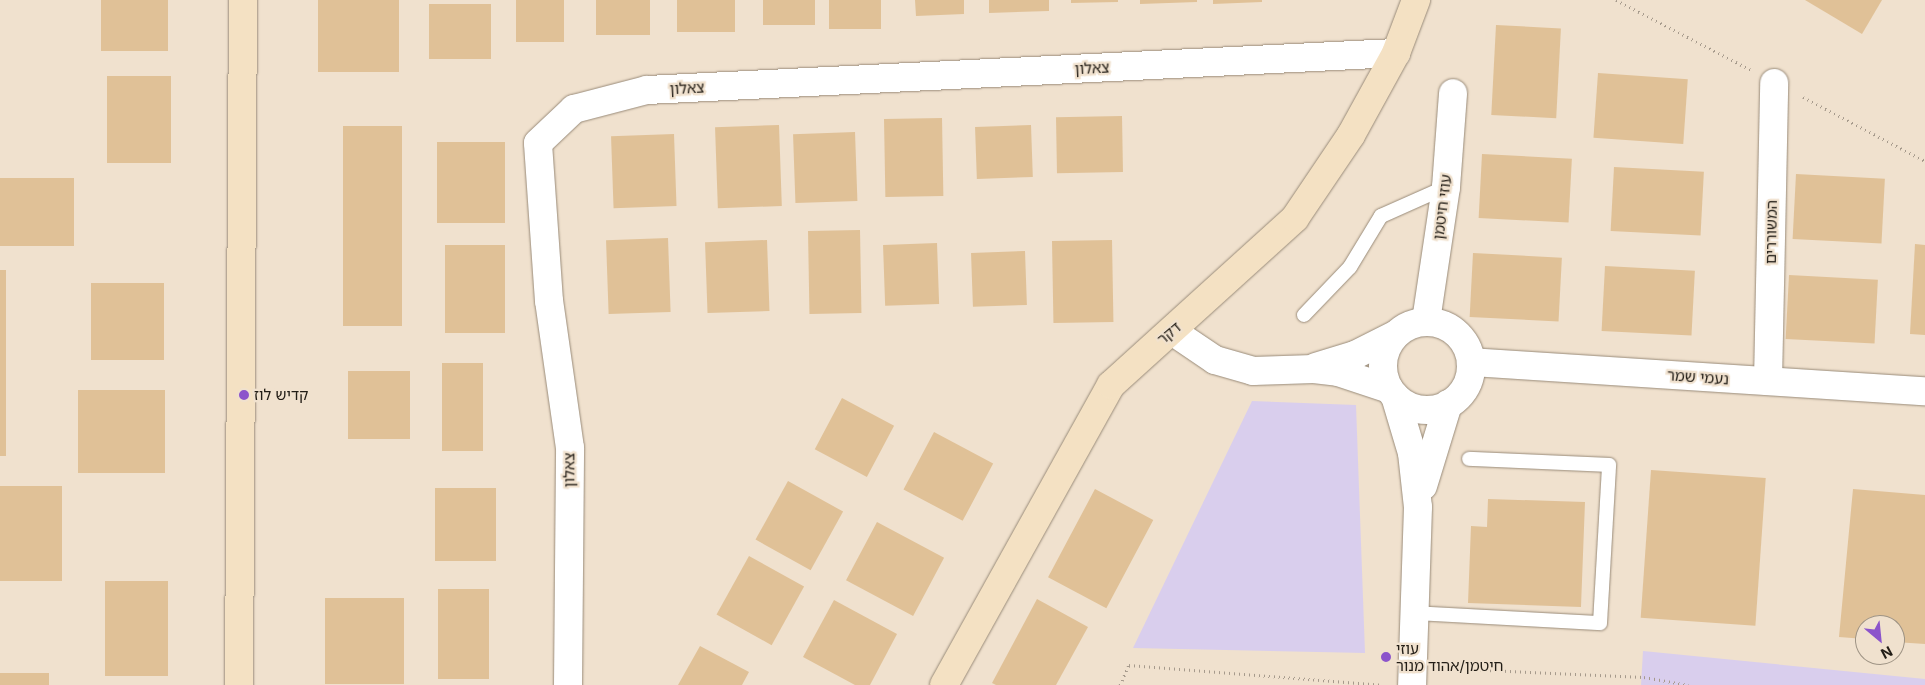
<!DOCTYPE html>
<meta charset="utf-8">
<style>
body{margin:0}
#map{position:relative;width:1925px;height:685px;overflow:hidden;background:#f0e1ce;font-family:Inter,"Noto Sans Hebrew",sans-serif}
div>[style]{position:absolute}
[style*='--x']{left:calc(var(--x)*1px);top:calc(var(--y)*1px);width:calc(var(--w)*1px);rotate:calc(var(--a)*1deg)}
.green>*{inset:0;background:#d9ceed}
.building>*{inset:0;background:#e0c197;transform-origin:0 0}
.path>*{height:3px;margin-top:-1.5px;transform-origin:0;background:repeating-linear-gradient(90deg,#a69a8c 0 1px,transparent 0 5px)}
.roads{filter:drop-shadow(0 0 1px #998b79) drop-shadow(0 0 1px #998b79)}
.lane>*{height:14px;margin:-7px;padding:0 7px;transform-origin:7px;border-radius:7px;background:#fff}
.street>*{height:28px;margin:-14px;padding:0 14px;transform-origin:14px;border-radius:14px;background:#fff}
.street>.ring{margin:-14px;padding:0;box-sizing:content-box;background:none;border:28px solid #fff;border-radius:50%}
.secondary>*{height:28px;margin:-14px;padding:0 14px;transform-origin:14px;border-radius:14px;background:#f4e1c3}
.dots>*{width:14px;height:14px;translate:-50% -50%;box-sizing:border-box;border:2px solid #f0e1ce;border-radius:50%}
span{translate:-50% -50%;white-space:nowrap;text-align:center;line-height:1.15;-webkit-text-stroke:4.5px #f0e1ce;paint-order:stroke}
.street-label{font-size:15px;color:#221d16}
.poi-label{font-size:15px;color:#221d16}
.left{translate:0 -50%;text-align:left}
.north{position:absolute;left:1855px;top:615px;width:50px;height:50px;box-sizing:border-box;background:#f0e1ce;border:1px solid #9e9384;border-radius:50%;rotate:152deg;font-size:14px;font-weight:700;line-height:20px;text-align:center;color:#221d16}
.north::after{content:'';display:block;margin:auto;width:18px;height:22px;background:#8c54cb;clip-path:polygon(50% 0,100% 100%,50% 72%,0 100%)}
</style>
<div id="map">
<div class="green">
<div style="clip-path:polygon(1252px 401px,1356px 405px,1365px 653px,1133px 648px)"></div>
<div style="clip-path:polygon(1643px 651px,1925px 679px,1925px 685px,1641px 685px)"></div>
</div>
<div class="building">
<div style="left:101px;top:0;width:67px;height:51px"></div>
<div style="left:318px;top:0;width:81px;height:72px"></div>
<div style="left:516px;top:0;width:48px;height:42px"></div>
<div style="left:596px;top:0;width:54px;height:35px"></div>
<div style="left:677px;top:0;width:58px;height:32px"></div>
<div style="left:763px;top:0;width:52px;height:25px"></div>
<div style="left:829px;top:0;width:52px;height:29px"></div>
<div style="clip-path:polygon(915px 0,964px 0,964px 14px,916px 16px)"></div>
<div style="clip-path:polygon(989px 0,1049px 0,1049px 11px,989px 13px)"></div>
<div style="clip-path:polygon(1071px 0,1118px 0,1118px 2px,1071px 3px)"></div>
<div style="clip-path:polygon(1140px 0,1197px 0,1197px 2px,1140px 4px)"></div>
<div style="clip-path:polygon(1213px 0,1262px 0,1262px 2px,1213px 4px)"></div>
<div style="clip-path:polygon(1805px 0,1882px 0,1862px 34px)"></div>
<div style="left:429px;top:4px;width:62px;height:55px"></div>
<div style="left:1496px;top:25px;width:65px;height:90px;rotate:3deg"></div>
<div style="left:1598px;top:73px;width:90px;height:65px;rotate:4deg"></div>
<div style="left:107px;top:76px;width:64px;height:87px"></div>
<div style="left:1122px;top:116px;width:56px;height:66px;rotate:89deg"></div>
<div style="left:942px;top:118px;width:78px;height:58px;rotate:89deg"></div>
<div style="left:779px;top:125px;width:81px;height:64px;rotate:88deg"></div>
<div style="left:1031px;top:125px;width:52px;height:56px;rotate:88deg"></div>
<div style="left:402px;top:126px;width:200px;height:59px;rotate:90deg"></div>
<div style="left:855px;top:132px;width:69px;height:62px;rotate:88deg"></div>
<div style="left:674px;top:134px;width:72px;height:63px;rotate:88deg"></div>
<div style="left:437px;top:142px;width:68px;height:81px"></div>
<div style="left:1482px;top:154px;width:90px;height:64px;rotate:3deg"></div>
<div style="left:1614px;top:167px;width:90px;height:64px;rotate:3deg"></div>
<div style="left:1796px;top:174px;width:89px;height:65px;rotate:3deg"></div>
<div style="left:0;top:178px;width:74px;height:68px"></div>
<div style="left:860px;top:230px;width:83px;height:52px;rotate:89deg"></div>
<div style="left:668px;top:238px;width:74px;height:62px;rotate:88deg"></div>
<div style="left:767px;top:240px;width:71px;height:62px;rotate:88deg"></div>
<div style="left:1112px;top:240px;width:82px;height:60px;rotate:89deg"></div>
<div style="left:937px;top:243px;width:61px;height:54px;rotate:88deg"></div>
<div style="clip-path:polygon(1915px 244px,1925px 245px,1925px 335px,1910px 334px)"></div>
<div style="left:445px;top:245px;width:60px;height:88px"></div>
<div style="left:1025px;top:251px;width:54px;height:54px;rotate:88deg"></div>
<div style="left:1473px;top:253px;width:89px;height:64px;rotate:3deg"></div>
<div style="left:1605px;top:266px;width:90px;height:65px;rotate:3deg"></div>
<div style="left:0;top:270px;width:6px;height:186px"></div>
<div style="left:1789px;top:275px;width:89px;height:64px;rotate:3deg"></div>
<div style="left:91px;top:283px;width:73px;height:77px"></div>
<div style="left:442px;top:363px;width:41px;height:88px"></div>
<div style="left:348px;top:371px;width:62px;height:68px"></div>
<div style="left:78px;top:390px;width:87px;height:83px"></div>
<div style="left:842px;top:398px;width:59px;height:58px;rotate:28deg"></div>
<div style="left:934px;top:432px;width:67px;height:65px;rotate:28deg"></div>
<div style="left:1651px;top:470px;width:115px;height:148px;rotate:4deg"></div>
<div style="left:788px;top:481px;width:63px;height:67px;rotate:29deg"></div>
<div style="left:0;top:486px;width:62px;height:95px"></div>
<div style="left:435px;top:488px;width:61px;height:73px"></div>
<div style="left:1095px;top:489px;width:66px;height:100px;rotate:28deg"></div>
<div style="clip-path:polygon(1853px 489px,1925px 495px,1925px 644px,1895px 642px,1895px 625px,1865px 625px,1865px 639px,1839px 637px)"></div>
<div style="clip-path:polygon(1488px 499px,1585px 502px,1581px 607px,1468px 603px,1471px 526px,1487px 527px)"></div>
<div style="left:877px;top:522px;width:76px;height:66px;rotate:28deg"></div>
<div style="left:749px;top:556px;width:63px;height:67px;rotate:29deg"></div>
<div style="left:105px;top:581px;width:63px;height:95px"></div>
<div style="left:438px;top:589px;width:51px;height:90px"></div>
<div style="left:325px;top:598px;width:79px;height:86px"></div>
<div style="clip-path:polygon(1037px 599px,1088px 627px,1056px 685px,996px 685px,992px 683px)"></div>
<div style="clip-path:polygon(834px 600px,897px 634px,870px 685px,855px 685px,803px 657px)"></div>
<div style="clip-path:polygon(700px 646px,749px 672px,742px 685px,678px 685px)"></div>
<div style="left:0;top:673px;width:49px;height:12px"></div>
</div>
<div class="path">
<div style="--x:1616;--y:0;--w:152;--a:27.4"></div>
<div style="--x:1803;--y:97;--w:138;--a:27.7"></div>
<div style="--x:1440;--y:668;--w:204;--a:2.5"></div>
<div style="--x:1644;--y:677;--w:45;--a:10.3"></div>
<div style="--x:1120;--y:685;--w:22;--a:-66"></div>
<div style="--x:1129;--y:665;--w:253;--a:4.5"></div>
</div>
<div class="roads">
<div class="lane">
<div style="--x:1304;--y:315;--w:66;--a:-46.2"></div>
<div style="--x:1350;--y:267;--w:60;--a:-58.7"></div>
<div style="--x:1381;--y:216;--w:71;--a:-24"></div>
<div style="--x:1414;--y:613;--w:186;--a:3.1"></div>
<div style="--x:1600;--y:623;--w:158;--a:-86.7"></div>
<div style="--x:1609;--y:465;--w:140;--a:-177.5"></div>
</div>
<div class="street">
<div style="--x:1426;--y:321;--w:135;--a:-81.5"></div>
<div style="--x:1446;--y:187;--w:94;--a:-85.7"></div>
<div class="ring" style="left:1383px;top:322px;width:60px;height:60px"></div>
<div style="--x:1172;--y:331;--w:52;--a:34"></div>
<div style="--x:1215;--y:360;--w:40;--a:16"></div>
<div style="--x:1253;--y:371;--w:61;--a:-1.9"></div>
<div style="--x:1314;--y:369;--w:24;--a:7"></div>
<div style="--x:1338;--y:372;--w:54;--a:18.4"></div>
<div style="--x:1471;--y:362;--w:455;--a:3.7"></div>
<div style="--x:1316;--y:367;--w:41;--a:-17.1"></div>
<div style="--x:1355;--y:355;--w:45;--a:-26.6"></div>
<div style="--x:1768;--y:381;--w:298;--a:-88.8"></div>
<div style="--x:1395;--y:396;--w:59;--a:73.4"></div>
<div style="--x:1412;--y:453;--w:54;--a:83.7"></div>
<div style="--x:1418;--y:507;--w:178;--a:91.9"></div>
<div style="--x:1423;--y:486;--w:86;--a:-73"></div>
<div style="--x:568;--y:685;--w:237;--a:-89.5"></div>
<div style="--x:570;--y:448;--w:148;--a:-98.1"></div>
<div style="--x:549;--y:301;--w:158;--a:-94"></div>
<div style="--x:538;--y:143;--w:50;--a:-43.4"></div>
<div style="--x:574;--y:109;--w:75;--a:-14.6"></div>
<div style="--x:647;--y:90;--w:750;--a:-2.83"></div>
</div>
<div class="secondary">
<div style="--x:239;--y:685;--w:685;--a:-89.67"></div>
<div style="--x:944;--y:685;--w:343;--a:-60.9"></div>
<div style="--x:1111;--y:385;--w:248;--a:-42.2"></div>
<div style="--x:1295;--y:218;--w:100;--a:-56"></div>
<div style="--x:1351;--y:135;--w:94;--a:-61.2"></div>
<div style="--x:1396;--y:53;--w:57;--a:-69.3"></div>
</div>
</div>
<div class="dots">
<div style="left:244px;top:395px;background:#8c54cb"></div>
<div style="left:1386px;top:657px;background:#8c54cb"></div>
</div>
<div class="street-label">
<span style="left:1092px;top:68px;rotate:-3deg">צאלון</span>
<span style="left:687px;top:88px;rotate:-3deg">צאלון</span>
<span style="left:1442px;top:207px;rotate:-83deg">עוזי חיטמן</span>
<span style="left:1771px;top:232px;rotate:-89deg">המשוררים</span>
<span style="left:1169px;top:333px;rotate:-40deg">דקר</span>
<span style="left:1698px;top:377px;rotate:4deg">נעמי שמר</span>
<span style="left:569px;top:470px;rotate:-90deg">צאלון</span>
</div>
<div class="poi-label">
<span class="left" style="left:254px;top:395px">קדיש לוז</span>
<span class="left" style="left:1396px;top:657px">עוזי<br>חיטמן/אהוד מנור</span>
</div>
<div class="north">N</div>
</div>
